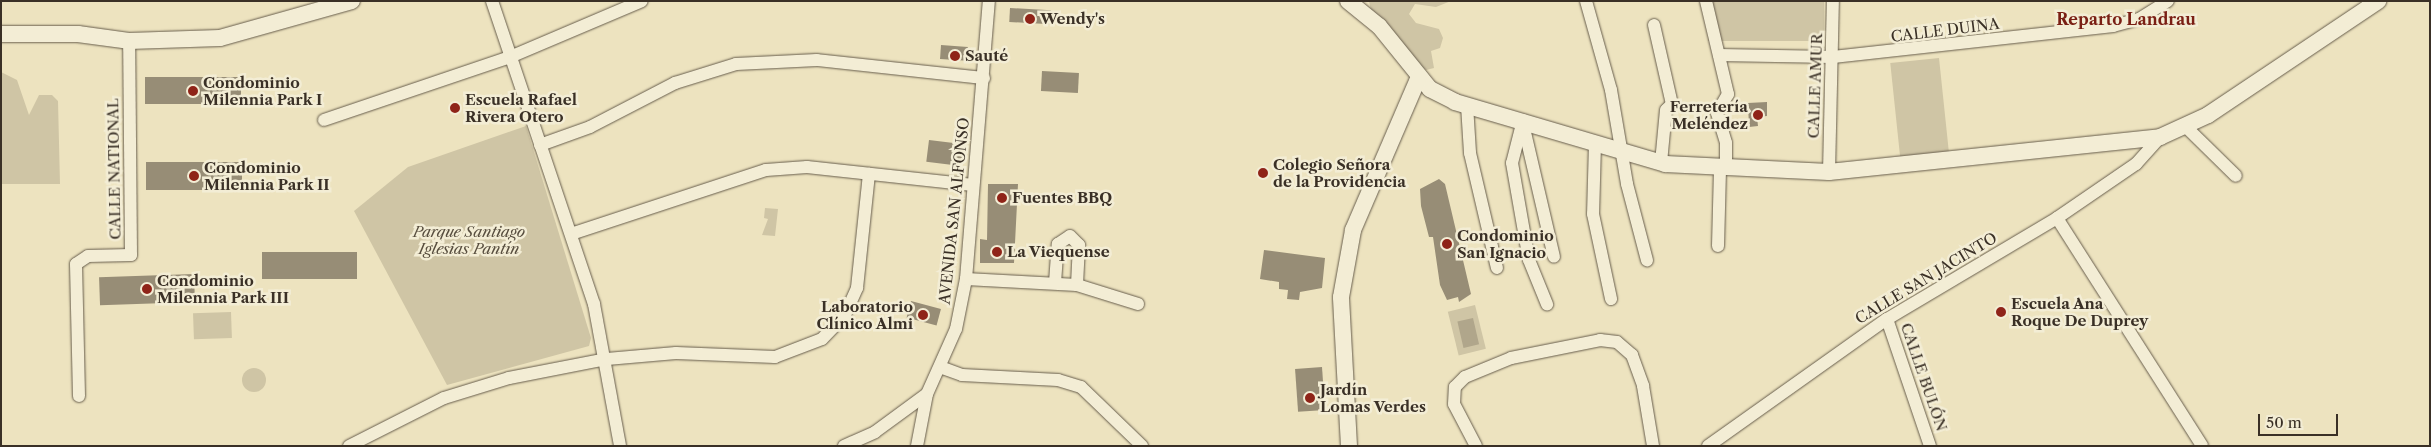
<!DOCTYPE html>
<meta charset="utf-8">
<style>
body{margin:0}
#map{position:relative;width:2431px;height:447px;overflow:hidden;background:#ede3bf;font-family:"Libre Caslon Text",serif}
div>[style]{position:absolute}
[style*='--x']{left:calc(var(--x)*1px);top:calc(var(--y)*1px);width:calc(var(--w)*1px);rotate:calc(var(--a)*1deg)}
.green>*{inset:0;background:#cfc5a5;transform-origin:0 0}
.round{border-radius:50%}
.water>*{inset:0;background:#b0a68b;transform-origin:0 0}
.building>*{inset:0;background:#978d76;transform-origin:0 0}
.roads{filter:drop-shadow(0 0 1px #675d4c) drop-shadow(0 0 1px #675d4c)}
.street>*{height:12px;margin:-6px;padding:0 6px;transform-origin:6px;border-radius:6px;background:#f3edd5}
.secondary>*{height:16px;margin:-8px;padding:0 8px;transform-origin:8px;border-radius:8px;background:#f3edd5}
.dots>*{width:14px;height:14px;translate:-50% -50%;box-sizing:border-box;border:2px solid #f3edd5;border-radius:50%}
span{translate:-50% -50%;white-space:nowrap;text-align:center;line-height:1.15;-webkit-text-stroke:5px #f3edd5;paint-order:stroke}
.poi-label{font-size:15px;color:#3a3026;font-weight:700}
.left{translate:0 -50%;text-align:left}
.right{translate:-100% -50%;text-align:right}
.street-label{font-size:15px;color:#3a3026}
.park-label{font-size:15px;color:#584e3f;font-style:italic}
.neighbourhood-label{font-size:16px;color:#7a1f14;font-weight:700}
.frame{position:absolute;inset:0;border:2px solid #3a3026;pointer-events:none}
.scale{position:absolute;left:2258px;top:414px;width:80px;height:22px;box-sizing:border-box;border:2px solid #3a3026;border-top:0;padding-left:6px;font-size:15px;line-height:18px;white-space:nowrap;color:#3a3026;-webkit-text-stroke:4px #f3edd5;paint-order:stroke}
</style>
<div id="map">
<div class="green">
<div style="clip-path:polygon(1369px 1px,1451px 1px,1436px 7px,1415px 4px,1409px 14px,1416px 23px,1439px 29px,1443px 38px,1440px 48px,1431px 51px,1434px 68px,1426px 70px,1412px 60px,1373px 21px)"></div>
<div style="left:1708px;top:1px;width:116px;height:40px"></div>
<div style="left:1939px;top:58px;width:95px;height:49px;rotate:84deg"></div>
<div style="clip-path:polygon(1px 72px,17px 80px,29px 115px,39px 95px,52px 95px,58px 101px,60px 184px,1px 184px)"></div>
<div style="clip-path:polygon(526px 126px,591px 338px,589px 346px,447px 385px,354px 211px,408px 167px)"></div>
<div style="clip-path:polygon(765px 208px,778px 209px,775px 236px,762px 235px,768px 219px,764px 218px)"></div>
<div style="left:1475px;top:305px;width:45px;height:28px;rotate:76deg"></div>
<div style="left:231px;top:312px;width:26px;height:38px;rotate:88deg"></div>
<div class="round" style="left:242px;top:368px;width:24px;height:24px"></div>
</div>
<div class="water">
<div style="left:1473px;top:318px;width:27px;height:16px;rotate:77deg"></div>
</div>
<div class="building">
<div style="left:1010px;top:8px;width:41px;height:14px;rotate:3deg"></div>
<div style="left:941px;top:45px;width:27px;height:14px;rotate:4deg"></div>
<div style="left:1042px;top:71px;width:37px;height:20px;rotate:3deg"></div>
<div style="left:241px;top:77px;width:27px;height:96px;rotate:90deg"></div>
<div style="clip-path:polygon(1767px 102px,1767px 116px,1757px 117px,1758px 126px,1749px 127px,1748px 103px)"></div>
<div style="left:929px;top:140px;width:35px;height:22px;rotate:7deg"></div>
<div style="left:146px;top:162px;width:96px;height:28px"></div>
<div style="clip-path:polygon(1439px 179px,1445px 184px,1471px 294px,1459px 302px,1458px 297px,1447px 300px,1440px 285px,1433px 237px,1429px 237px,1421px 206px,1420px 189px)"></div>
<div style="clip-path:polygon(988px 184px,1018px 184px,1014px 263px,980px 263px,980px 239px,987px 240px)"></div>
<div style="clip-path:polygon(1264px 250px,1325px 258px,1322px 288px,1300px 292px,1299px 300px,1287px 299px,1288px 290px,1279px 289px,1279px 282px,1260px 279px)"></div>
<div style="left:357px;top:252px;width:27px;height:95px;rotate:90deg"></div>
<div style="left:194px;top:274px;width:28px;height:95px;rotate:88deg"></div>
<div style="left:911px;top:301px;width:31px;height:17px;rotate:15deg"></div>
<div style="left:1322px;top:367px;width:43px;height:27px;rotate:86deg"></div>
</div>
<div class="roads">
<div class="street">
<div style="--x:492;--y:1;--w:320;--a:71.4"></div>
<div style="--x:594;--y:304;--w:144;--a:79.6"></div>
<div style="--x:1586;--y:1;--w:92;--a:74.3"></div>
<div style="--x:1611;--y:90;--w:95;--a:80.3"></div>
<div style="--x:1627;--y:184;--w:79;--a:75.3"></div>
<div style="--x:1706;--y:1;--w:96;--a:76.7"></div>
<div style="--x:1728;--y:94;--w:22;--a:120"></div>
<div style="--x:1717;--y:113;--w:31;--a:73"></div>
<div style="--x:1726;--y:143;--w:26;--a:90"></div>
<div style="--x:1654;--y:25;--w:81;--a:77.2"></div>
<div style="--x:1672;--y:104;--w:8;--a:135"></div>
<div style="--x:1666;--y:110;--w:53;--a:95.4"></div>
<div style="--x:1719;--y:55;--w:114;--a:1"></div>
<div style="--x:1833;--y:57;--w:282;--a:-6.3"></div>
<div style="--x:2113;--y:26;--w:27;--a:-15"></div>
<div style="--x:2139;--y:19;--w:34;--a:-32"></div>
<div style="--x:1467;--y:105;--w:48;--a:86.4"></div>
<div style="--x:1470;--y:153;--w:118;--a:76.8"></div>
<div style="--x:324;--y:120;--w:196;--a:-18.7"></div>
<div style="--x:510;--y:57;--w:143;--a:-23"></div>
<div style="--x:1523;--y:120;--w:44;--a:104.3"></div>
<div style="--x:1512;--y:163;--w:98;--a:80.1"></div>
<div style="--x:1529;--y:260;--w:48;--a:67.8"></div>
<div style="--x:2185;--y:126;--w:71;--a:44.4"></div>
<div style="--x:1524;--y:128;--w:132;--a:76.9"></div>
<div style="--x:1595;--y:144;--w:70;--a:91.6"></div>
<div style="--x:1593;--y:214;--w:87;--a:78"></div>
<div style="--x:540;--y:145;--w:53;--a:-19.8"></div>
<div style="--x:590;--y:127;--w:96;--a:-27.4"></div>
<div style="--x:675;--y:83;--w:64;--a:-17.3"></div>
<div style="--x:736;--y:64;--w:81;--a:-2.8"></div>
<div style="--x:817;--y:60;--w:168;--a:6.2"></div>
<div style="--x:1829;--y:172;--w:171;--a:-88.7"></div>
<div style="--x:2057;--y:218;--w:270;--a:57.5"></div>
<div style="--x:571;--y:234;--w:205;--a:-18.2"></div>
<div style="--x:766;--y:170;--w:41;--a:-4.2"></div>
<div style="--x:807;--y:167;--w:167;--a:6.2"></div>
<div style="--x:1718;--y:246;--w:77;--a:-88.5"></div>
<div style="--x:966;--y:279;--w:111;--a:3.1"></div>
<div style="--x:1077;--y:285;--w:64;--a:17.3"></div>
<div style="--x:1055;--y:283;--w:39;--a:-86"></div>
<div style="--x:1058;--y:244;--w:14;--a:-34"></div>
<div style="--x:1070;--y:236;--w:13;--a:45"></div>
<div style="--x:1079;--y:245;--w:40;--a:92.9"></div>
<div style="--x:1887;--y:319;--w:134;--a:71.3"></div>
<div style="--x:940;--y:367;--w:23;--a:20"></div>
<div style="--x:962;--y:375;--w:96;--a:3"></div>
<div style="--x:1058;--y:380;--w:24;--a:17"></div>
<div style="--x:1081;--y:387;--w:85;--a:44"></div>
<div style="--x:79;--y:396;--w:132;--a:-91.3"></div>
<div style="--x:76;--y:264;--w:14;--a:-34"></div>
<div style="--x:88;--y:256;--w:43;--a:-1.3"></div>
<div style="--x:131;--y:255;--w:214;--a:-90.5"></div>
<div style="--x:349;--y:446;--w:106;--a:-26.8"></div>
<div style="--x:444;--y:398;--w:68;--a:-17.1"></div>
<div style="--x:509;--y:378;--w:100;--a:-11"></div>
<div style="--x:607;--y:359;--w:69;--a:-5"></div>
<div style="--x:676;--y:353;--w:99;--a:2.3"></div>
<div style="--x:775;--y:357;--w:50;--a:-21"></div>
<div style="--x:822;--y:339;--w:33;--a:-46"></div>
<div style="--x:845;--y:315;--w:30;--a:-66"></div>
<div style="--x:857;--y:288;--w:115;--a:-84"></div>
<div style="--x:844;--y:446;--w:34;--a:-24"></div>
<div style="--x:875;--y:432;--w:64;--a:-36.2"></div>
<div style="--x:917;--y:446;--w:53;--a:-79.1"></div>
<div style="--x:927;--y:394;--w:71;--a:-66"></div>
<div style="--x:956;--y:329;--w:51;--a:-78.7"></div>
<div style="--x:966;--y:279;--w:279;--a:-85.3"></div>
<div style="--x:1476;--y:446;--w:47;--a:-117.6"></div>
<div style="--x:1454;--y:404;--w:17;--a:-87"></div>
<div style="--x:1455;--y:387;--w:14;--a:-45"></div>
<div style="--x:1465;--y:377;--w:50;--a:-22.4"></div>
<div style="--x:1511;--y:358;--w:91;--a:-11.4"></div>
<div style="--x:1600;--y:340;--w:17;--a:7"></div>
<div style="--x:1617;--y:342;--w:20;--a:41"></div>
<div style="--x:1632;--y:355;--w:33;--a:70"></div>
<div style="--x:1643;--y:386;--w:61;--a:80.5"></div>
<div style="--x:1708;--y:446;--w:219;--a:-35.4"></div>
<div style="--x:1887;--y:319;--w:198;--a:-30.7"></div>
<div style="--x:2057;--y:218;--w:96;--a:-34.4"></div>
<div style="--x:2136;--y:164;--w:36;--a:-48"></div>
</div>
<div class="secondary">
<div style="--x:1348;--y:1;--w:40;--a:39"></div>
<div style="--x:1379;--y:26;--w:81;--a:51"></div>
<div style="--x:1430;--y:89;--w:28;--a:27"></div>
<div style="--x:1455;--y:102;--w:219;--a:16.4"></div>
<div style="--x:1665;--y:164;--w:164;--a:2.8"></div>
<div style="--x:1829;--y:172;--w:333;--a:-6"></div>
<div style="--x:2160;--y:137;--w:53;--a:-24.6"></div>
<div style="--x:2208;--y:115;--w:205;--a:-33.8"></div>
<div style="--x:1;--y:34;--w:77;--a:0"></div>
<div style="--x:78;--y:34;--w:51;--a:7.8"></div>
<div style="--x:129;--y:41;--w:91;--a:-1.9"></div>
<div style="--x:220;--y:38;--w:137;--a:-15.7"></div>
<div style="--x:1349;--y:446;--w:149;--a:-93.1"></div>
<div style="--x:1341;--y:297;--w:68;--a:-79.8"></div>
<div style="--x:1353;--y:230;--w:167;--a:-66.7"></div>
</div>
</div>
<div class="dots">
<div style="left:1030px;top:19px;background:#8f2418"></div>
<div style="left:955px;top:56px;background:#8f2418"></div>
<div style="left:193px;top:91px;background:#8f2418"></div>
<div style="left:455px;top:108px;background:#8f2418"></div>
<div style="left:1758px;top:115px;background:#8f2418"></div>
<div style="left:1263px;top:173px;background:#8f2418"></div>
<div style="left:194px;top:176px;background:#8f2418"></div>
<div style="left:1002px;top:198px;background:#8f2418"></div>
<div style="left:1447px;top:244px;background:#8f2418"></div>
<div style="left:997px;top:252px;background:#8f2418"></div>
<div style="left:147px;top:289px;background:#8f2418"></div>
<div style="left:2001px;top:312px;background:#8f2418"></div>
<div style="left:923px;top:315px;background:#8f2418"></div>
<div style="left:1310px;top:398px;background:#8f2418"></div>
</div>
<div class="poi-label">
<span class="left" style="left:1040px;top:19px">Wendy's</span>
<span class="left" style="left:965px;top:56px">Sauté</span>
<span class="left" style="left:203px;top:91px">Condominio<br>Milennia Park I</span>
<span class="left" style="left:465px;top:108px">Escuela Rafael<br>Rivera Otero</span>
<span class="right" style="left:1748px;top:115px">Ferretería<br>Meléndez</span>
<span class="left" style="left:1273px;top:173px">Colegio Señora<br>de la Providencia</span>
<span class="left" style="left:204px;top:176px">Condominio<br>Milennia Park II</span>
<span class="left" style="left:1012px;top:198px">Fuentes BBQ</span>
<span class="left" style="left:1457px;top:244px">Condominio<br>San Ignacio</span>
<span class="left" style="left:1007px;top:252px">La Viequense</span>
<span class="left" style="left:157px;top:289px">Condominio<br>Milennia Park III</span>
<span class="left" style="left:2011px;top:312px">Escuela Ana<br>Roque De Duprey</span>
<span class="right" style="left:913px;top:315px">Laboratorio<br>Clínico Almi</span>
<span class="left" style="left:1320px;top:398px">Jardín<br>Lomas Verdes</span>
</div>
<div class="street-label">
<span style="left:1945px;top:30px;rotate:-7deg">CALLE DUINA</span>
<span style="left:1815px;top:86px;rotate:-88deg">CALLE AMUR</span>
<span style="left:114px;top:169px;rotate:-91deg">CALLE NATIONAL</span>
<span style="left:954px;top:211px;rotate:-84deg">AVENIDA SAN ALFONSO</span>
<span style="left:1926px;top:278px;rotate:-31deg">CALLE SAN JACINTO</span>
<span style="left:1924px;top:377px;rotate:71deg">CALLE BULÓN</span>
</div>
<div class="park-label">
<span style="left:469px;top:240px">Parque Santiago<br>Iglesias Pantín</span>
</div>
<div class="neighbourhood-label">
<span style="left:2126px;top:19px">Reparto Landrau</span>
</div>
<div class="frame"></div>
<div class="scale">50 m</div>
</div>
